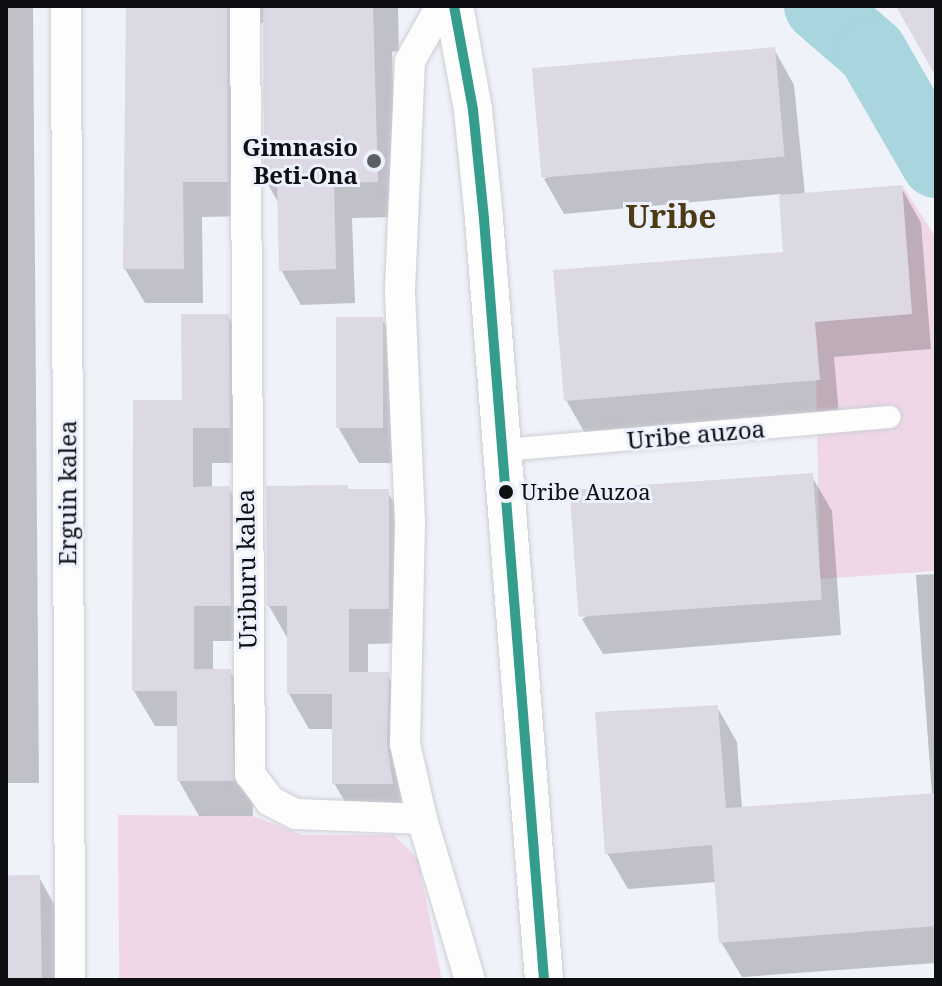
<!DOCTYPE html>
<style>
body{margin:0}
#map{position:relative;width:942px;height:986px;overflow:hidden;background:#f0f2fa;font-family:"Noto Serif",serif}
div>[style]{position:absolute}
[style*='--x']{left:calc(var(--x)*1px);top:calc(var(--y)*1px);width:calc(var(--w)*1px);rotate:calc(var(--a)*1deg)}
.green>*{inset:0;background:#efd7e8}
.shadow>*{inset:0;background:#0003}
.river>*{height:70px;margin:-35px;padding:0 35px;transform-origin:35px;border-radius:35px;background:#a8d5de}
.building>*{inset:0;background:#dcd8e4;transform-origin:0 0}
.roads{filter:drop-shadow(0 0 2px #cdced4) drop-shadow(0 0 2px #cdced4)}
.pedestrian>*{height:22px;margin:-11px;padding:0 11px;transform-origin:11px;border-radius:11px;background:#fdfdfe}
.minor>*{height:30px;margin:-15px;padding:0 15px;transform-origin:15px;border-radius:15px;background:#fdfdfe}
.tertiary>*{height:38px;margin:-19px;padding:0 19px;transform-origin:19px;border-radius:19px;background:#fdfdfe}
.bus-1>*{height:10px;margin:-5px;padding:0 5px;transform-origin:5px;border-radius:5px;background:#349d8b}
.dots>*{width:22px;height:22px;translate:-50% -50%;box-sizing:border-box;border:4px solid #edf0fd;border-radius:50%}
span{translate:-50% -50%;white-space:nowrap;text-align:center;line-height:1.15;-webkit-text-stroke:6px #edf0fd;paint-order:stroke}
.bus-label{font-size:22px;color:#0e0f13}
.left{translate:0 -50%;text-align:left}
.poi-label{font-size:24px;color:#0e0f13;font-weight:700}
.right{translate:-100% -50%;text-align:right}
.street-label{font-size:24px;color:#0e0f13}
.district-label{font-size:32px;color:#4d3b14;font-weight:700}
.frame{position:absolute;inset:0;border:8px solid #0e0f13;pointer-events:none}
</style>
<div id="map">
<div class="green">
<div style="clip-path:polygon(902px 185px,936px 238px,936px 571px,820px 579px,815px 322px,912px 314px)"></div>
<div style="clip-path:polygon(118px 815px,253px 816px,303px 835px,394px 835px,418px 859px,442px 980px,119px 980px)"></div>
</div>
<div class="shadow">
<div style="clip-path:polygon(6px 6px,33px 6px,39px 783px,6px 783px)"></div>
<div style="clip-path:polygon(127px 6px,398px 6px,399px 51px,392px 52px,397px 217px,352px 218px,355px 303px,301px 305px,281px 270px,279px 204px,266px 181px,265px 22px,255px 25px,247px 216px,202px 217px,203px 303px,145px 303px,125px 269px)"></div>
<div style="clip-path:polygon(774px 49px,794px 85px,805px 195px,901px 187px,921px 223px,931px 349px,834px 357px,839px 415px,586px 435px,566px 400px,786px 254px,781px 194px,564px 214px,544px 179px)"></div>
<div style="clip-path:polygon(228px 316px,248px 351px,249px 463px,212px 463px,212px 488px,229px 488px,249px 524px,250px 641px,213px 641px,213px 671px,230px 671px,251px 706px,253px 816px,199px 816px,179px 781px,179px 726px,155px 726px,134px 691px,184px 402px)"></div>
<div style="clip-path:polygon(382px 319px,402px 354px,407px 463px,359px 463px,338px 427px)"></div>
<div style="clip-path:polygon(811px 475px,832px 511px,841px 635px,603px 654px,582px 619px)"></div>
<div style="clip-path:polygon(387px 491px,408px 526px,409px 643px,368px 644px,368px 674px,387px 674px,408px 709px,412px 819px,355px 819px,334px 783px,334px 729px,309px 729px,289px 694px,289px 641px,269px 606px)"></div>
<div style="clip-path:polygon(936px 574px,936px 963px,742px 977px,721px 942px,717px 882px,628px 889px,607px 853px,717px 707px,737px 742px,742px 809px,932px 795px,916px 575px)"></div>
<div style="clip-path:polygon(39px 877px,55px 906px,56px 980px,6px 980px,6px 878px)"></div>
</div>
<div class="river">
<div style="--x:819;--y:6;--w:70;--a:41"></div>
<div style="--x:872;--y:52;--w:128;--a:60"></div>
</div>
<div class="building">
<div style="clip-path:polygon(126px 6px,227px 6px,228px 182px,183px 182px,184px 269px,123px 269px)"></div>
<div style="clip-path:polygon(263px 6px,373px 6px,378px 182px,334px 183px,336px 269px,279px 271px,277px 181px,264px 182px)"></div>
<div style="clip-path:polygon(896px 6px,936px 6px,936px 77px)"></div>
<div style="left:775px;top:47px;width:110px;height:244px;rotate:85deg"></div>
<div style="clip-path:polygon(902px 185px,912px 314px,815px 322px,820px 380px,564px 401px,553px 270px,783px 252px,779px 195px)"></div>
<div style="clip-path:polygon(181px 314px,229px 314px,230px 428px,193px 428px,193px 487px,230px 486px,231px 606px,194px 606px,194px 669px,231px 669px,234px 781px,177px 781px,177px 691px,132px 691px,133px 400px,182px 400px)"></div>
<div style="left:336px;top:317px;width:47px;height:111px"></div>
<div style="left:813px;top:473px;width:127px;height:244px;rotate:86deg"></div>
<div style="clip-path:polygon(348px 485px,348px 489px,389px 489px,389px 609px,349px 609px,349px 672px,389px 672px,387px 744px,393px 784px,332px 784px,332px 694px,287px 694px,287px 606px,267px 606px,266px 486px)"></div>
<div style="clip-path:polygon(718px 705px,726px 808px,936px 793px,936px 926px,719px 943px,712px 845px,605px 854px,595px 712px)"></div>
<div style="left:40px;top:875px;width:105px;height:34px;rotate:89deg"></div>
</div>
<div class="roads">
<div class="pedestrian">
<div style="--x:503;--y:450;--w:388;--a:-4.9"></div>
</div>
<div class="minor">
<div style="--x:66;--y:6;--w:974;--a:89.76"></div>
<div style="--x:245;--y:6;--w:768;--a:89.63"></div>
<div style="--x:250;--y:774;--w:34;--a:53"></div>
<div style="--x:270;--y:801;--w:29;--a:27"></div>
<div style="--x:296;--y:814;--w:126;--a:2.3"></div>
<div style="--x:422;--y:819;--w:168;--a:73.4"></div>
<div style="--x:422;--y:819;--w:77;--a:-102.8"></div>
<div style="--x:405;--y:744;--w:222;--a:-88.7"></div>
<div style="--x:410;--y:522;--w:233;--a:-92.5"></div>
<div style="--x:400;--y:289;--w:228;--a:-87.5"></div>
<div style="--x:410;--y:61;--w:63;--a:-60.6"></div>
</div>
<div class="tertiary">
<div style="--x:454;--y:6;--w:106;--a:79.6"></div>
<div style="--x:473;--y:110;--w:110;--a:84.2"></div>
<div style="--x:484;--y:219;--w:763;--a:85.49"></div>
</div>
</div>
<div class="bus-1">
<div style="--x:454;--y:6;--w:106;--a:79.6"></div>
<div style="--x:473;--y:110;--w:110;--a:84.2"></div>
<div style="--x:484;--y:219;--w:763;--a:85.49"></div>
</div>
<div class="dots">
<div style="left:374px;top:161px;background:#5d5e64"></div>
<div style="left:506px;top:492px;background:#0e0f13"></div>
</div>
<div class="bus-label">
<span class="left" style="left:521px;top:492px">Uribe Auzoa</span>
</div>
<div class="poi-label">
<span class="right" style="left:358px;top:161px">Gimnasio<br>Beti-Ona</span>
</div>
<div class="street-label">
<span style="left:696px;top:434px;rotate:-5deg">Uribe auzoa</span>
<span style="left:67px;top:493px;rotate:-90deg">Erguin kalea</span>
<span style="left:246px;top:569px;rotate:-91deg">Uriburu kalea</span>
</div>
<div class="district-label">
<span style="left:671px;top:216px">Uribe</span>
</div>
<div class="frame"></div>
</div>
